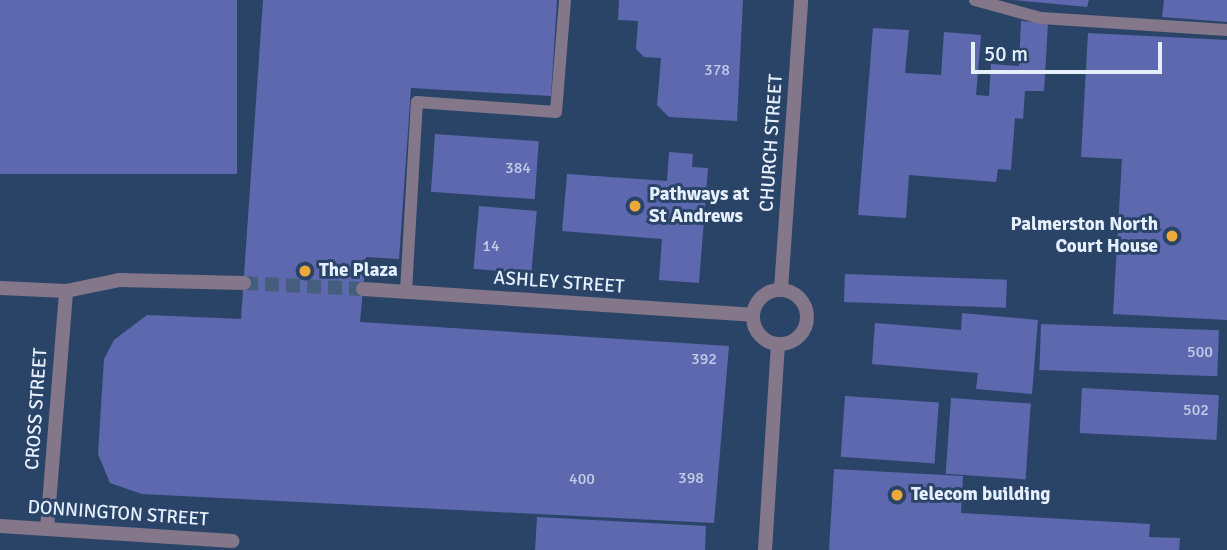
<!DOCTYPE html>
<style>
body{margin:0}
#map{position:relative;width:1227px;height:550px;overflow:hidden;background:#2a4468;font-family:Signika,sans-serif}
div>[style]{position:absolute}
[style*='--x']{left:calc(var(--x)*1px);top:calc(var(--y)*1px);width:calc(var(--w)*1px);rotate:calc(var(--a)*1deg)}
.building>*{inset:0;background:#5e68ae;transform-origin:0 0}
.minor-tunnel>*{height:14px;margin-top:-7px;transform-origin:0;background:repeating-linear-gradient(90deg,#465e7e 0 14px,transparent 0 21px)}
.service>*{height:12px;margin:-6px;padding:0 6px;transform-origin:6px;border-radius:6px;background:#847789}
.minor>*{height:14px;margin:-7px;padding:0 7px;transform-origin:7px;border-radius:7px;background:#847789}
.minor>.ring{margin:-7px;padding:0;box-sizing:content-box;background:none;border:14px solid #847789;border-radius:50%}
.dots>*{width:19px;height:19px;translate:-50% -50%;box-sizing:border-box;border:4px solid #2a4468;border-radius:50%}
span{translate:-50% -50%;white-space:nowrap;text-align:center;line-height:1.15;-webkit-text-stroke:6px #2a4468;paint-order:stroke}
.number-label{font-size:16px;color:#c4cde9}
.number-label span{-webkit-text-stroke-width:0}
.street-label{font-size:19px;color:#e6effd}
.poi-label{font-size:19px;color:#e6effd;font-weight:700}
.left{translate:0 -50%;text-align:left}
.right{translate:-100% -50%;text-align:right}
.scale{position:absolute;left:971px;top:42px;width:191px;height:32px;box-sizing:border-box;border:4px solid #e6effd;border-top:0;padding-left:9px;font-size:21px;line-height:24px;white-space:nowrap;color:#e6effd;-webkit-text-stroke:5px #2a4468;paint-order:stroke}
</style>
<div id="map">
<div class="building">
<div style="left:0;top:0;width:237px;height:174px"></div>
<div style="clip-path:polygon(263px 0,557px 0,551px 96px,411px 88px,399px 259px,366px 257px,360px 322px,729px 346px,714px 523px,142px 494px,110px 483px,98px 454px,104px 359px,114px 340px,147px 315px,241px 319px)"></div>
<div style="clip-path:polygon(619px 0,743px 0,737px 121px,669px 117px,657px 105px,661px 58px,644px 57px,636px 49px,638px 21px,618px 20px)"></div>
<div style="clip-path:polygon(1012px 0,1089px 0,1087px 7px)"></div>
<div style="clip-path:polygon(1164px 0,1227px 0,1227px 22px,1162px 17px)"></div>
<div style="clip-path:polygon(1021px 21px,1048px 23px,1044px 91px,1025px 91px,1023px 119px,1015px 118px,1011px 170px,998px 169px,996px 182px,909px 175px,906px 218px,858px 215px,873px 28px,909px 30px,905px 73px,941px 75px,944px 32px,981px 35px,976px 95px,989px 96px,991px 64px,1019px 66px)"></div>
<div style="clip-path:polygon(1088px 33px,1227px 40px,1227px 320px,1113px 314px,1122px 159px,1081px 157px)"></div>
<div style="left:435px;top:134px;width:104px;height:58px;rotate:4deg"></div>
<div style="clip-path:polygon(669px 152px,693px 154px,692px 167px,708px 168px,699px 283px,659px 280px,662px 239px,562px 231px,567px 174px,667px 181px)"></div>
<div style="left:479px;top:206px;width:58px;height:63px;rotate:5deg"></div>
<div style="left:845px;top:274px;width:162px;height:28px;rotate:2deg"></div>
<div style="clip-path:polygon(962px 313px,1038px 320px,1032px 394px,976px 389px,978px 373px,872px 364px,875px 323px,961px 330px)"></div>
<div style="left:1041px;top:324px;width:178px;height:46px;rotate:2deg"></div>
<div style="left:1082px;top:388px;width:137px;height:45px;rotate:3deg"></div>
<div style="left:845px;top:396px;width:94px;height:61px;rotate:4deg"></div>
<div style="left:951px;top:398px;width:80px;height:76px;rotate:4deg"></div>
<div style="clip-path:polygon(834px 469px,963px 476px,961px 513px,1150px 524px,1149px 537px,1180px 538px,1179px 550px,829px 550px)"></div>
<div style="clip-path:polygon(537px 517px,706px 526px,705px 550px,535px 550px)"></div>
</div>
<div class="minor-tunnel">
<div style="--x:244;--y:283;--w:119;--a:2.9"></div>
</div>
<div class="service">
<div style="--x:975;--y:0;--w:68;--a:15.3"></div>
<div style="--x:1041;--y:18;--w:186;--a:3.7"></div>
<div style="--x:406;--y:291;--w:189;--a:-86.7"></div>
<div style="--x:417;--y:102;--w:139;--a:4.1"></div>
<div style="--x:556;--y:112;--w:112;--a:-85.4"></div>
</div>
<div class="minor">
<div style="--x:0;--y:288;--w:66;--a:2.6"></div>
<div style="--x:66;--y:291;--w:54;--a:-11.7"></div>
<div style="--x:119;--y:280;--w:125;--a:1.4"></div>
<div style="--x:363;--y:289;--w:390;--a:3.8"></div>
<div style="--x:781;--y:289;--w:290;--a:-86"></div>
<div class="ring" style="left:753px;top:290px;width:40px;height:40px"></div>
<div style="--x:0;--y:526;--w:233;--a:3.7"></div>
<div style="--x:47;--y:529;--w:239;--a:-85.4"></div>
<div style="--x:765;--y:550;--w:206;--a:-86.4"></div>
</div>
<div class="dots">
<div style="left:635px;top:206px;background:#eca93a"></div>
<div style="left:1172px;top:236px;background:#eca93a"></div>
<div style="left:305px;top:271px;background:#eca93a"></div>
<div style="left:897px;top:495px;background:#eca93a"></div>
</div>
<div class="number-label">
<span style="left:717px;top:70px">378</span>
<span style="left:518px;top:168px">384</span>
<span style="left:491px;top:246px">14</span>
<span style="left:1200px;top:352px">500</span>
<span style="left:704px;top:359px">392</span>
<span style="left:1196px;top:410px">502</span>
<span style="left:691px;top:478px">398</span>
<span style="left:582px;top:479px">400</span>
</div>
<div class="street-label">
<span style="left:772px;top:143px;rotate:-86deg">CHURCH STREET</span>
<span style="left:559px;top:283px;rotate:4deg">ASHLEY STREET</span>
<span style="left:37px;top:409px;rotate:-86deg">CROSS STREET</span>
<span style="left:118px;top:514px;rotate:4deg">DONNINGTON STREET</span>
</div>
<div class="poi-label">
<span class="left" style="left:649px;top:206px">Pathways at<br>St Andrews</span>
<span class="right" style="left:1158px;top:236px">Palmerston North<br>Court House</span>
<span class="left" style="left:319px;top:271px">The Plaza</span>
<span class="left" style="left:911px;top:495px">Telecom building</span>
</div>
<div class="scale">50 m</div>
</div>
